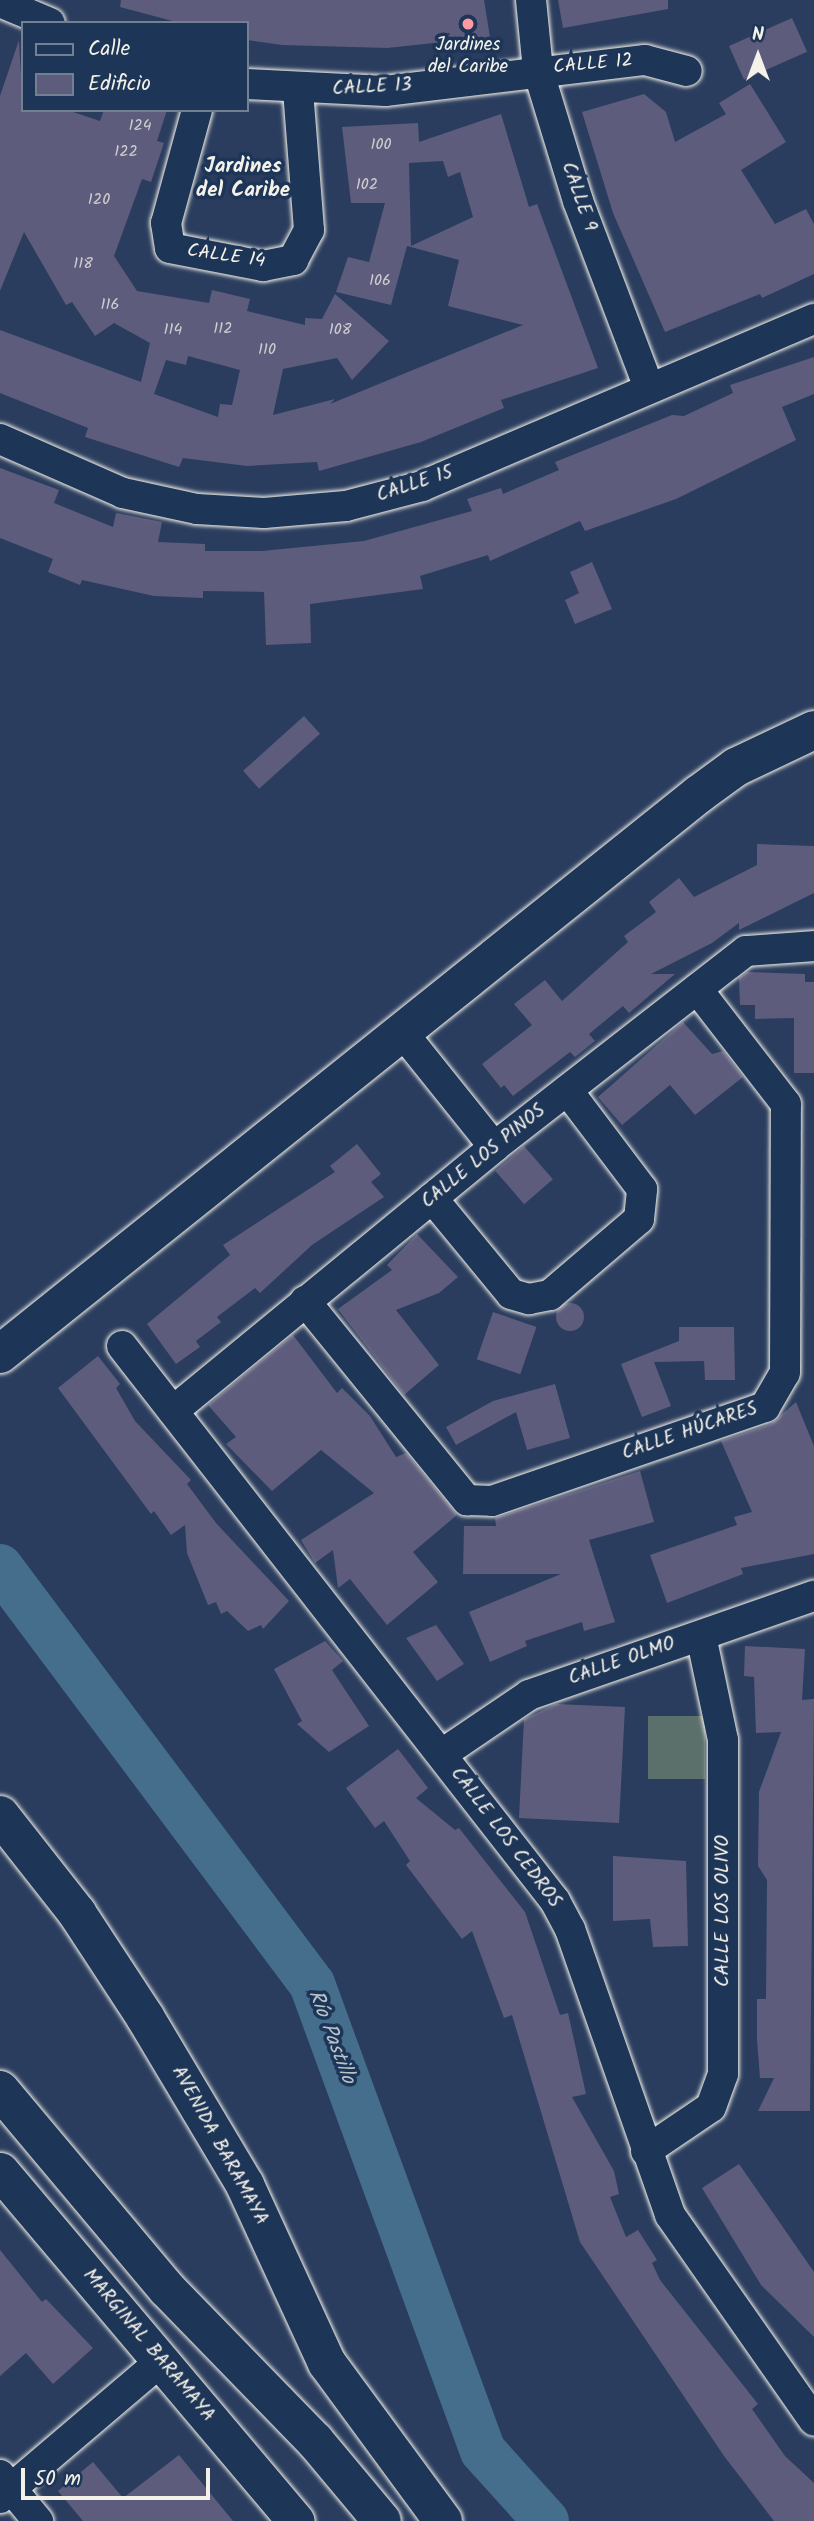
<!DOCTYPE html>
<meta charset="utf-8">
<style>
body{margin:0}
#map{position:relative;width:814px;height:2521px;overflow:hidden;background:#2a3d5e;font-family:Kalam,sans-serif}
div>[style]{position:absolute}
[style*='--x']{left:calc(var(--x)*1px);top:calc(var(--y)*1px);width:calc(var(--w)*1px);rotate:calc(var(--a)*1deg)}
.green>*{inset:0;background:#5b6f6b;transform-origin:0 0}
.river>*{height:46px;margin:-23px;padding:0 23px;transform-origin:23px;border-radius:23px;background:#456e8d}
.building>*{inset:0;background:#5d5c7c;transform-origin:0 0}
.round{border-radius:50%}
.roads{filter:drop-shadow(0 0 2px #f4f1e8) drop-shadow(0 0 2px #f4f1e8)}
.minor>*{height:30px;margin:-15px;padding:0 15px;transform-origin:15px;border-radius:15px;background:#1d3557}
.tertiary>*{height:37px;margin:-18.5px;padding:0 18.5px;transform-origin:18.5px;border-radius:18.5px;background:#1d3557}
.trunk>*{height:38px;margin:-19px;padding:0 19px;transform-origin:19px;border-radius:19px;background:#1d3557}
.dots>*{width:19px;height:19px;translate:-50% -50%;box-sizing:border-box;border:4px solid #1d3557;border-radius:50%}
span{translate:-50% -50%;white-space:nowrap;text-align:center;line-height:1.15;-webkit-text-stroke:7px #1d3557;paint-order:stroke}
.number-label{font-size:16px;color:#cecccd}
.number-label span{-webkit-text-stroke-width:0}
.poi-label{font-size:19px;color:#f4f1e8}
.street-label{font-size:19px;color:#f4f1e8}
.neighbourhood-label{font-size:21px;color:#f4f1e8;font-weight:700}
.water-label{font-size:21px;color:#b7c3c8;font-style:italic}
.legend{position:absolute;left:21px;top:21px;width:228px;height:91px;box-sizing:border-box;background:#1d3557;border:2px solid #738091;margin:0;padding:9px 12px;list-style:none;font-size:21px;color:#f4f1e8}
.legend li{display:flex;align-items:center;gap:14px;height:35px}
.legend b{width:35px;border:2px solid #738091}
.north{position:absolute;left:723px;top:21px;width:70px;height:70px;-webkit-text-stroke:5px #1d3557;paint-order:stroke;rotate:0deg;font-size:19px;font-weight:700;line-height:28px;text-align:center;color:#f4f1e8}
.north::after{content:'';display:block;margin:auto;width:24px;height:32px;background:#f4f1e8;clip-path:polygon(50% 0,100% 100%,50% 72%,0 100%)}
.scale{position:absolute;left:21px;top:2468px;width:189px;height:32px;box-sizing:border-box;border:4px solid #f4f1e8;border-top:0;padding-left:9px;font-size:21px;line-height:24px;white-space:nowrap;color:#f4f1e8;-webkit-text-stroke:5px #1d3557;paint-order:stroke}
</style>
<div id="map">
<div class="green">
<div style="left:648px;top:1716px;width:57px;height:63px"></div>
</div>
<div class="river">
<div style="--x:0;--y:1567;--w:521;--a:53.2"></div>
<div style="--x:312;--y:1984;--w:497;--a:69.9"></div>
<div style="--x:483;--y:2451;--w:94;--a:48"></div>
</div>
<div class="building">
<div style="clip-path:polygon(121px 0,484px 0,490px 37px,387px 48px,282px 45px,247px 40px,247px 23px,180px 23px,120px 7px)"></div>
<div style="clip-path:polygon(558px 0,668px 0,668px 9px,563px 28px)"></div>
<div style="left:792px;top:18px;width:37px;height:69px;rotate:66deg"></div>
<div style="clip-path:polygon(evenodd,19px 40px,23px 110px,67px 110px,100px 121px,104px 110px,167px 110px,157px 141px,164px 143px,151px 182px,142px 179px,114px 256px,137px 291px,209px 303px,212px 290px,250px 299px,247px 311px,305px 325px,305px 318px,322px 319px,335px 294px,389px 341px,352px 380px,337px 358px,283px 369px,273px 415px,335px 399px,330px 404px,523px 325px,448px 306px,459px 260px,407px 246px,391px 305px,336px 292px,348px 257px,369px 262px,385px 203px,351px 203px,342px 127px,418px 123px,419px 142px,501px 114px,529px 207px,537px 204px,598px 368px,501px 400px,504px 408px,421px 442px,319px 471px,317px 462px,247px 466px,183px 458px,179px 467px,85px 437px,88px 428px,0 393px,0 330px,141px 382px,150px 343px,114px 323px,95px 336px,72px 302px,66px 305px,24px 232px,0 291px,0 96px,19px 40px,443px 161px,448px 177px,460px 172px,473px 217px,411px 246px,409px 163px,443px 161px,19px 40px,188px 356px,240px 370px,232px 405px,220px 404px,218px 417px,154px 394px,166px 360px,186px 365px,188px 356px)"></div>
<div style="clip-path:polygon(750px 84px,786px 142px,741px 170px,775px 224px,806px 209px,814px 224px,814px 274px,762px 298px,760px 294px,665px 332px,613px 213px,582px 112px,644px 94px,666px 112px,675px 142px,726px 114px,719px 103px)"></div>
<div style="clip-path:polygon(814px 357px,814px 394px,782px 407px,796px 440px,676px 499px,585px 531px,580px 521px,490px 561px,488px 555px,420px 576px,423px 589px,310px 604px,311px 643px,266px 645px,264px 592px,203px 591px,203px 598px,154px 596px,82px 580px,80px 585px,48px 572px,53px 559px,0 538px,0 468px,59px 490px,54px 503px,113px 527px,116px 513px,162px 522px,158px 542px,205px 544px,205px 551px,262px 551px,364px 541px,472px 511px,467px 499px,501px 488px,503px 494px,559px 470px,555px 462px,672px 415px,684px 416px,733px 393px,730px 385px)"></div>
<div style="clip-path:polygon(592px 562px,612px 609px,575px 624px,565px 600px,579px 593px,570px 572px)"></div>
<div style="left:304px;top:716px;width:24px;height:82px;rotate:48deg"></div>
<div style="clip-path:polygon(757px 844px,814px 846px,814px 893px,739px 930px,739px 923px,712px 943px,651px 974px,675px 974px,629px 1013px,623px 1006px,589px 1034px,595px 1041px,575px 1057px,570px 1052px,513px 1096px,504px 1085px,501px 1088px,482px 1064px,532px 1025px,514px 1004px,545px 980px,562px 1001px,628px 942px,624px 936px,656px 912px,649px 902px,679px 878px,694px 897px,757px 865px)"></div>
<div style="clip-path:polygon(747px 972px,805px 974px,805px 982px,814px 982px,814px 1073px,794px 1073px,794px 1018px,755px 1019px,755px 1005px,740px 1005px,739px 978px)"></div>
<div style="clip-path:polygon(683px 1022px,712px 1054px,723px 1051px,743px 1077px,695px 1115px,670px 1085px,622px 1125px,598px 1097px)"></div>
<div style="clip-path:polygon(357px 1144px,381px 1174px,371px 1182px,384px 1197px,312px 1245px,260px 1293px,255px 1288px,217px 1317px,221px 1322px,196px 1341px,200px 1347px,176px 1364px,147px 1324px,230px 1255px,223px 1245px,335px 1172px,330px 1166px)"></div>
<div style="left:524px;top:1146px;width:44px;height:38px;rotate:49deg"></div>
<div style="clip-path:polygon(417px 1234px,458px 1277px,439px 1293px,396px 1310px,439px 1365px,404px 1395px,338px 1309px,392px 1270px,387px 1265px)"></div>
<div class="round" style="left:556px;top:1303px;width:28px;height:28px"></div>
<div style="left:493px;top:1312px;width:46px;height:50px;rotate:19deg"></div>
<div style="clip-path:polygon(679px 1327px,734px 1327px,735px 1380px,705px 1380px,704px 1361px,654px 1362px,671px 1406px,642px 1417px,621px 1364px,679px 1341px)"></div>
<div style="clip-path:polygon(293px 1335px,337px 1393px,342px 1388px,370px 1416px,396px 1457px,406px 1453px,457px 1515px,413px 1552px,438px 1582px,387px 1625px,350px 1579px,338px 1588px,333px 1550px,315px 1563px,301px 1540px,374px 1493px,321px 1450px,272px 1491px,226px 1444px,236px 1437px,208px 1405px)"></div>
<div style="clip-path:polygon(98px 1356px,120px 1384px,116px 1388px,135px 1421px,191px 1480px,187px 1484px,216px 1523px,289px 1601px,263px 1629px,261px 1625px,248px 1631px,227px 1611px,221px 1614px,216px 1602px,208px 1605px,187px 1553px,185px 1525px,171px 1535px,154px 1511px,151px 1514px,58px 1388px)"></div>
<div style="clip-path:polygon(555px 1384px,570px 1438px,527px 1450px,516px 1412px,456px 1445px,446px 1427px,493px 1401px)"></div>
<div style="clip-path:polygon(796px 1402px,814px 1446px,814px 1554px,741px 1568px,743px 1574px,667px 1603px,650px 1555px,737px 1525px,734px 1517px,752px 1512px,721px 1441px,771px 1424px)"></div>
<div style="clip-path:polygon(640px 1471px,654px 1522px,589px 1540px,615px 1622px,584px 1631px,582px 1622px,525px 1641px,527px 1646px,490px 1662px,469px 1612px,561px 1574px,463px 1574px,464px 1526px,496px 1526px,495px 1518px)"></div>
<div style="clip-path:polygon(436px 1625px,464px 1664px,437px 1681px,406px 1638px)"></div>
<div style="clip-path:polygon(325px 1641px,343px 1661px,332px 1670px,369px 1726px,329px 1752px,297px 1724px,302px 1721px,274px 1669px)"></div>
<div style="clip-path:polygon(745px 1646px,805px 1649px,802px 1700px,814px 1699px,810px 2111px,758px 2111px,774px 2078px,760px 2078px,757px 2039px,757px 1999px,766px 1999px,767px 1880px,758px 1866px,759px 1792px,781px 1732px,756px 1733px,754px 1677px,744px 1676px)"></div>
<div style="clip-path:polygon(556px 1704px,625px 1707px,619px 1823px,519px 1818px,524px 1719px)"></div>
<div style="clip-path:polygon(398px 1749px,428px 1788px,416px 1798px,455px 1830px,459px 1828px,525px 1912px,560px 2015px,568px 2013px,586px 2094px,572px 2097px,614px 2171px,619px 2194px,610px 2197px,626px 2237px,638px 2230px,657px 2260px,652px 2263px,660px 2280px,758px 2404px,752px 2409px,785px 2456px,814px 2483px,814px 2521px,774px 2521px,724px 2456px,580px 2242px,512px 2015px,504px 2018px,472px 1931px,462px 1939px,406px 1865px,410px 1861px,384px 1821px,375px 1828px,346px 1788px)"></div>
<div style="clip-path:polygon(613px 1856px,686px 1861px,688px 1946px,653px 1947px,650px 1919px,613px 1921px)"></div>
<div style="clip-path:polygon(739px 2164px,814px 2272px,814px 2337px,761px 2285px,702px 2188px)"></div>
<div style="clip-path:polygon(0 2250px,42px 2302px,46px 2299px,93px 2348px,53px 2384px,26px 2353px,0 2376px)"></div>
<div style="clip-path:polygon(179px 2455px,233px 2521px,83px 2521px,58px 2491px,93px 2462px,123px 2498px)"></div>
</div>
<div class="roads">
<div class="minor">
<div style="--x:531;--y:0;--w:70;--a:84.3"></div>
<div style="--x:538;--y:70;--w:137;--a:73"></div>
<div style="--x:578;--y:201;--w:200;--a:69.2"></div>
<div style="--x:0;--y:2;--w:54;--a:22.8"></div>
<div style="--x:247;--y:84;--w:138;--a:2.9"></div>
<div style="--x:385;--y:91;--w:262;--a:-6.8"></div>
<div style="--x:645;--y:60;--w:43;--a:14.7"></div>
<div style="--x:197;--y:110;--w:117;--a:105.3"></div>
<div style="--x:166;--y:223;--w:25;--a:81"></div>
<div style="--x:170;--y:248;--w:95;--a:11"></div>
<div style="--x:263;--y:266;--w:31;--a:-11"></div>
<div style="--x:293;--y:260;--w:34;--a:-62"></div>
<div style="--x:309;--y:230;--w:139;--a:-94.5"></div>
<div style="--x:0;--y:439;--w:134;--a:23.7"></div>
<div style="--x:123;--y:493;--w:76;--a:12.2"></div>
<div style="--x:197;--y:509;--w:67;--a:3.4"></div>
<div style="--x:264;--y:513;--w:82;--a:-4.9"></div>
<div style="--x:346;--y:506;--w:79;--a:-14.7"></div>
<div style="--x:422;--y:486;--w:426;--a:-23.1"></div>
<div style="--x:402;--y:1032;--w:147;--a:51.3"></div>
<div style="--x:432;--y:1198;--w:124;--a:50.5"></div>
<div style="--x:511;--y:1294;--w:19;--a:16"></div>
<div style="--x:529;--y:1299;--w:21;--a:-11"></div>
<div style="--x:550;--y:1295;--w:117;--a:-40.5"></div>
<div style="--x:639;--y:1219;--w:30;--a:-84"></div>
<div style="--x:642;--y:1189;--w:124;--a:-127.1"></div>
<div style="--x:305;--y:1301;--w:257;--a:50.9"></div>
<div style="--x:467;--y:1500;--w:25;--a:2"></div>
<div style="--x:492;--y:1501;--w:289;--a:-19"></div>
<div style="--x:765;--y:1407;--w:39;--a:-60"></div>
<div style="--x:785;--y:1373;--w:269;--a:-89.8"></div>
<div style="--x:786;--y:1104;--w:145;--a:-127.7"></div>
<div style="--x:122;--y:1346;--w:704;--a:52.04"></div>
<div style="--x:555;--y:1901;--w:32;--a:62"></div>
<div style="--x:570;--y:1929;--w:303;--a:70.7"></div>
<div style="--x:670;--y:2215;--w:251;--a:55"></div>
<div style="--x:173;--y:1411;--w:416;--a:-39.4"></div>
<div style="--x:494;--y:1147;--w:319;--a:-37.9"></div>
<div style="--x:746;--y:951;--w:68;--a:-4.2"></div>
<div style="--x:442;--y:1754;--w:105;--a:-34.1"></div>
<div style="--x:529;--y:1695;--w:302;--a:-19.2"></div>
<div style="--x:646;--y:2151;--w:78;--a:-34.1"></div>
<div style="--x:711;--y:2107;--w:35;--a:-70"></div>
<div style="--x:723;--y:2074;--w:334;--a:-90"></div>
<div style="--x:723;--y:1740;--w:106;--a:-101.9"></div>
<div style="--x:0;--y:2475;--w:60;--a:50.4"></div>
<div style="--x:0;--y:2498;--w:211;--a:-40.4"></div>
</div>
<div class="tertiary">
<div style="--x:0;--y:2171;--w:458;--a:49.8"></div>
</div>
<div class="trunk">
<div style="--x:0;--y:1354;--w:896;--a:-38.7"></div>
<div style="--x:699;--y:794;--w:46;--a:-36.1"></div>
<div style="--x:736;--y:767;--w:86;--a:-25.4"></div>
<div style="--x:0;--y:1815;--w:125;--a:51.8"></div>
<div style="--x:77;--y:1913;--w:124;--a:56.8"></div>
<div style="--x:145;--y:2017;--w:196;--a:59.2"></div>
<div style="--x:245;--y:2185;--w:196;--a:65.3"></div>
<div style="--x:327;--y:2363;--w:196;--a:53.7"></div>
<div style="--x:0;--y:2090;--w:260;--a:50"></div>
<div style="--x:167;--y:2289;--w:212;--a:45.8"></div>
<div style="--x:315;--y:2441;--w:104;--a:50.1"></div>
</div>
</div>
<div class="dots">
<div style="left:468px;top:24px;background:#ff9aa2"></div>
</div>
<div class="number-label">
<span style="left:140px;top:126px">124</span>
<span style="left:381px;top:145px">100</span>
<span style="left:126px;top:152px">122</span>
<span style="left:367px;top:185px">102</span>
<span style="left:99px;top:200px">120</span>
<span style="left:83px;top:264px">118</span>
<span style="left:380px;top:281px">106</span>
<span style="left:110px;top:305px">116</span>
<span style="left:223px;top:329px">112</span>
<span style="left:173px;top:330px">114</span>
<span style="left:340px;top:330px">108</span>
<span style="left:267px;top:350px">110</span>
</div>
<div class="poi-label">
<span style="left:468px;top:57px">Jardines<br>del Caribe</span>
</div>
<div class="street-label">
<span style="left:593px;top:65px;rotate:-5deg">CALLE 12</span>
<span style="left:372px;top:88px;rotate:-3deg">CALLE 13</span>
<span style="left:578px;top:197px;rotate:71deg">CALLE 9</span>
<span style="left:226px;top:257px;rotate:8deg">CALLE 14</span>
<span style="left:415px;top:485px;rotate:-18deg">CALLE 15</span>
<span style="left:484px;top:1157px;rotate:-39deg">CALLE LOS PINOS</span>
<span style="left:690px;top:1432px;rotate:-19deg">CALLE HÚCARES</span>
<span style="left:622px;top:1662px;rotate:-19deg">CALLE OLMO</span>
<span style="left:505px;top:1838px;rotate:53deg">CALLE LOS CEDROS</span>
<span style="left:724px;top:1911px;rotate:-90deg">CALLE LOS OLIVO</span>
<span style="left:219px;top:2146px;rotate:61deg">AVENIDA BARAMAYA</span>
<span style="left:148px;top:2346px;rotate:50deg">MARGINAL BARAMAYA</span>
</div>
<div class="neighbourhood-label">
<span style="left:243px;top:179px">Jardines<br>del Caribe</span>
</div>
<div class="water-label">
<span style="left:331px;top:2037px;rotate:69deg">Río Pastillo</span>
</div>
<ul class="legend">
<li><b style="height:9px;background:#1d3557"></b>Calle</li>
<li><b style="height:19px;background:#5d5c7c"></b>Edificio</li>
</ul>
<div class="north">N</div>
<div class="scale">50 m</div>
</div>
